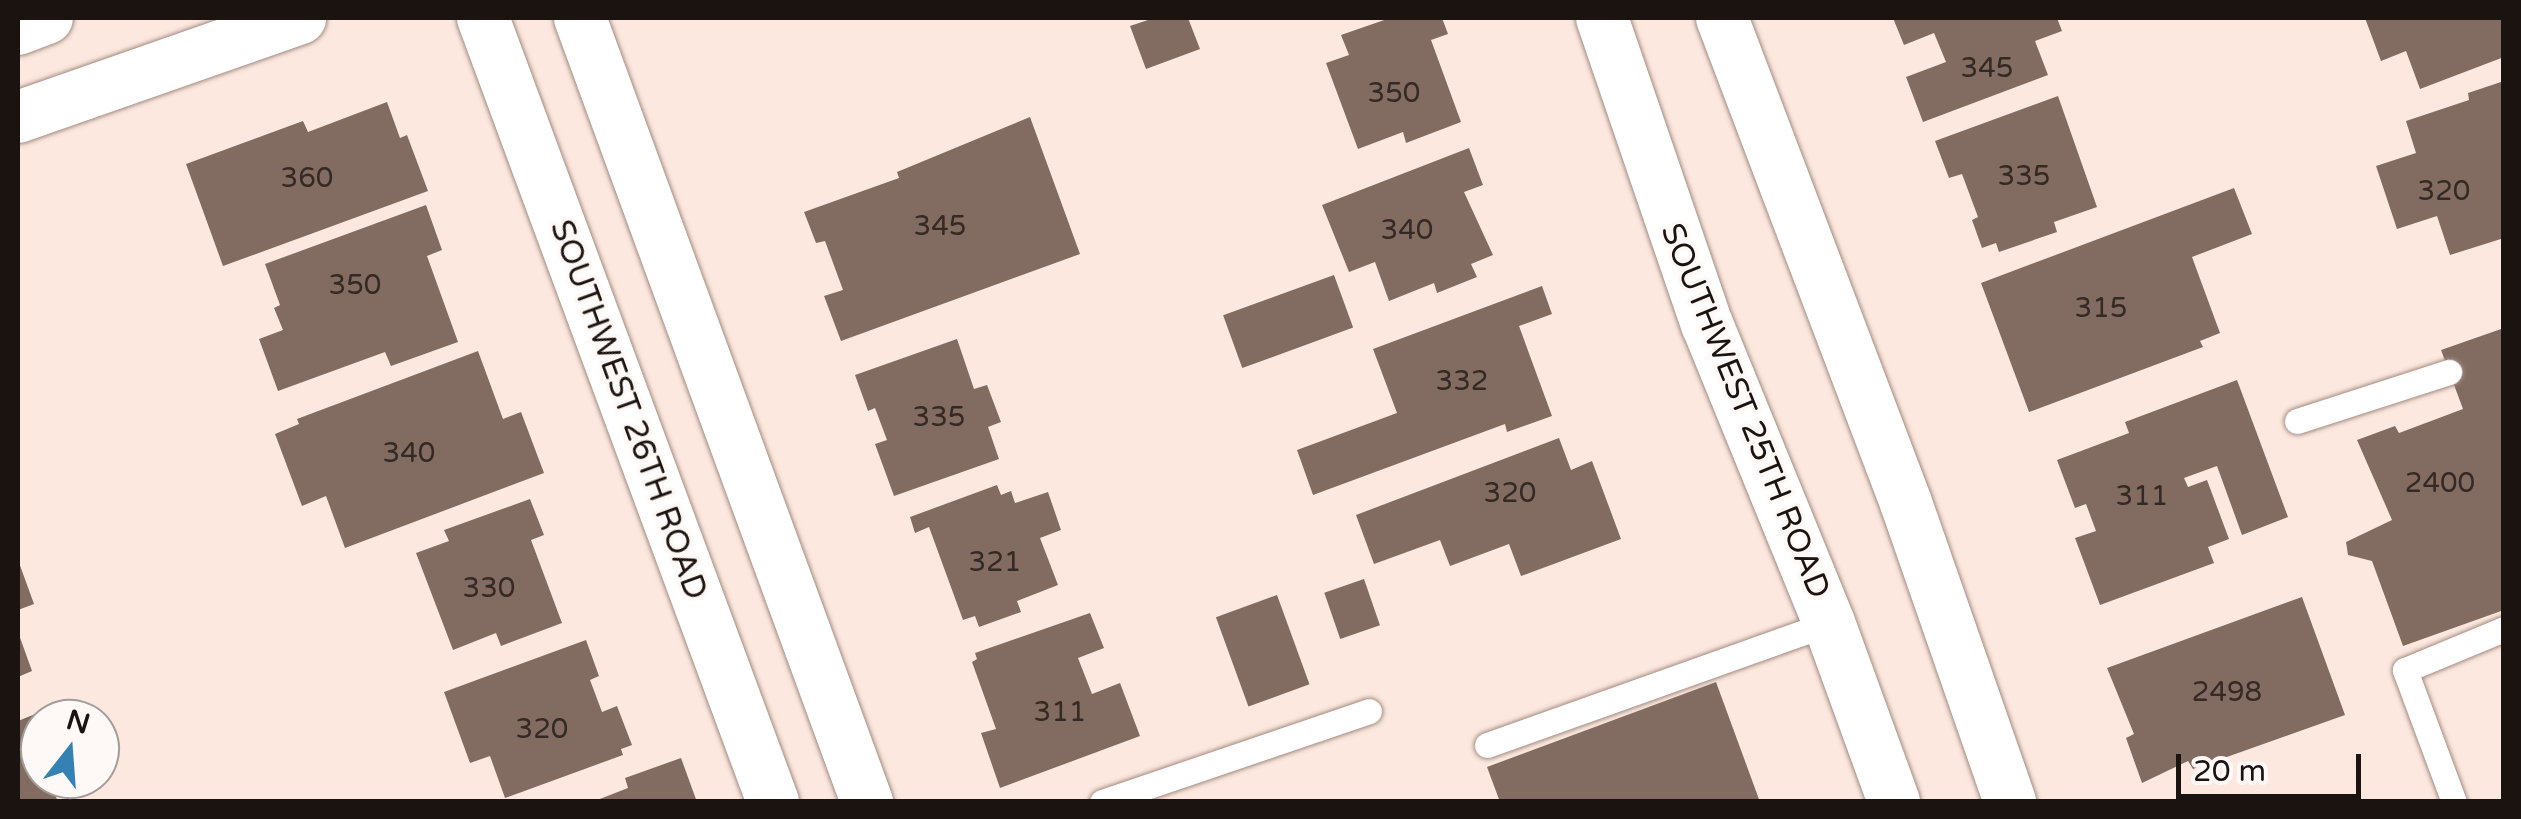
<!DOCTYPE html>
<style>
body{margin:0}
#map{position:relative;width:2521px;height:819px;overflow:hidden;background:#fce8df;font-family:"Varela Round",sans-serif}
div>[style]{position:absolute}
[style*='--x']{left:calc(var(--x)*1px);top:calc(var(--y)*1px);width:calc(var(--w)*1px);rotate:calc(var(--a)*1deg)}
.building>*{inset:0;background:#826c62;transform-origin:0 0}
.roads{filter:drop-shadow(0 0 2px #a28b81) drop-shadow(0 0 2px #a28b81)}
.service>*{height:25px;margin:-12.5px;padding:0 12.5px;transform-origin:12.5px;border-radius:12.5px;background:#fff}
.minor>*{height:52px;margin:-26px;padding:0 26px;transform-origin:26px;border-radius:26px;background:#fff}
span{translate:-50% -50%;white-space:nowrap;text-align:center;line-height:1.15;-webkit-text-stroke:8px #fef9f6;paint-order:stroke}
.number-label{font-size:28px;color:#352924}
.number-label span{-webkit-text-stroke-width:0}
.street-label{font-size:32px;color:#1b130f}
.frame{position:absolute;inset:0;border:20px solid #1b130f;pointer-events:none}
.north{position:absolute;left:20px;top:699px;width:100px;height:100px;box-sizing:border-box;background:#fef9f6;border:2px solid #a39d9a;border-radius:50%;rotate:17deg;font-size:28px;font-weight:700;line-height:40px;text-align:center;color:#1b130f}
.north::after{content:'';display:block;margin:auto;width:35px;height:45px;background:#3481b3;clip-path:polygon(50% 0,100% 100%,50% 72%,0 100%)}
.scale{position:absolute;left:2176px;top:754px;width:185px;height:45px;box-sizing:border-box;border:5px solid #1b130f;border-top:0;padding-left:12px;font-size:30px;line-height:35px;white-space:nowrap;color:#1b130f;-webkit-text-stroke:8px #fef9f6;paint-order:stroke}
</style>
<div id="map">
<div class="building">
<div style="clip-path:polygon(1154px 18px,1188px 18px,1200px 49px,1146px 69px,1130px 26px)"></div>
<div style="clip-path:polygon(1390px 18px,1442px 18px,1448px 34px,1431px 40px,1461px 122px,1406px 143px,1403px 132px,1358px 149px,1326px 63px,1349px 55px,1341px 35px)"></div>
<div style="clip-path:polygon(1893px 18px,2057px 18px,2062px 31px,2035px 41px,2048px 75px,1923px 122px,1906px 77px,1946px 62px,1934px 33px,1904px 45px)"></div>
<div style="clip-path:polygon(2365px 18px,2504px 18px,2504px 57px,2420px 89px,2406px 51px,2381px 61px)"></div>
<div style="clip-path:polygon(2504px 81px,2504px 238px,2450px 255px,2437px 216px,2397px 229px,2376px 166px,2416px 153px,2406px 121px,2469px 100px,2468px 93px)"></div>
<div style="clip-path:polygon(2058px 96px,2097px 207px,2054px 222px,2057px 232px,1999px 252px,1996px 243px,1982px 248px,1972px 220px,1978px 217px,1962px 174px,1949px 178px,1935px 141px)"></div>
<div style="clip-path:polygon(387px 102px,400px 138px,407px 135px,428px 191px,223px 266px,186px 164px,303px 121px,308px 132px)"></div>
<div style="clip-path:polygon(1030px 117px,1080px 254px,841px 341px,824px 296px,843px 290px,825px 241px,816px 243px,804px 212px,899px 178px,897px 172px)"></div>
<div style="clip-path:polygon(1469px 148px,1483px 185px,1464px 192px,1493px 255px,1471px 264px,1477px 277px,1437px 293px,1434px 283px,1389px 301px,1375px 262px,1349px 272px,1322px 205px)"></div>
<div style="clip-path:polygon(2234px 188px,2252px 234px,2192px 257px,2220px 333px,2200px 341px,2203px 347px,2029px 412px,1981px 283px)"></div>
<div style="clip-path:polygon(426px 205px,442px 250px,427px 256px,458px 342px,391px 366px,385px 352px,278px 391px,259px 339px,283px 330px,274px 308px,280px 305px,265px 264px)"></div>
<div style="left:1334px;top:275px;width:56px;height:118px;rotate:70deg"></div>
<div style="clip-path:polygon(1542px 286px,1552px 314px,1519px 326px,1552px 416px,1507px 432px,1505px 424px,1313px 495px,1297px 450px,1397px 413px,1373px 349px)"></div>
<div style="clip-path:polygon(2504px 328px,2504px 610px,2403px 646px,2372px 561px,2348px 555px,2346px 542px,2392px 520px,2357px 440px,2395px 426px,2399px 433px,2463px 409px,2441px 350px)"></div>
<div style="clip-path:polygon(957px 339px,974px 389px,987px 385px,1001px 422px,988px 427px,999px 459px,894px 496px,875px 444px,887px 440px,875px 408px,868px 411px,855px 375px)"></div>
<div style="clip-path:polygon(478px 351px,503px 419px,521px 412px,544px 473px,345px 548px,326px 496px,302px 506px,275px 434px,299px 424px,297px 419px)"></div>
<div style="clip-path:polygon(2237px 380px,2288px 517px,2242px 535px,2217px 466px,2184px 478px,2188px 487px,2207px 480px,2229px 539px,2208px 547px,2214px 563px,2100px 605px,2075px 538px,2096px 531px,2086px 504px,2075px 508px,2057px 460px,2129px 433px,2125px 422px)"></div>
<div style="clip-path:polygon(1559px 438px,1571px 470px,1592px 461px,1621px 539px,1521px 576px,1509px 544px,1450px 566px,1440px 540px,1374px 564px,1356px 515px)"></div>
<div style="clip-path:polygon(997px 485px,1001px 495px,1011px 491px,1015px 503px,1048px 492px,1061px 530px,1040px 538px,1058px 585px,1017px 601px,1021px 612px,979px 627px,975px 616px,963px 620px,929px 527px,915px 533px,910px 517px)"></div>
<div style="clip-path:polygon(530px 499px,544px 535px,531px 540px,562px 623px,501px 646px,496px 633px,453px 650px,416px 553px,449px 541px,444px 530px)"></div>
<div style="clip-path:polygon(18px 560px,34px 604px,18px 610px)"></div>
<div style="left:1364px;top:579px;width:49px;height:42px;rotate:71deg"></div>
<div style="left:1277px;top:595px;width:95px;height:65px;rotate:70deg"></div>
<div style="clip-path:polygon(2302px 597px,2345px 715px,2193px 769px,2188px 761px,2142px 783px,2126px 738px,2134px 734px,2107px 668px)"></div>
<div style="clip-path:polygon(1090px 613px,1104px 648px,1078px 658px,1092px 694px,1120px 683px,1140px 736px,1000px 788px,981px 733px,996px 729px,972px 662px,977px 659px,975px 653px)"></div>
<div style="clip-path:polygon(18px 632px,32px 671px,18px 677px)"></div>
<div style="clip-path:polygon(586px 640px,599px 676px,590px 680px,602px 712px,617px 706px,632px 745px,621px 749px,623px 755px,505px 798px,490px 756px,470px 763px,444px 692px)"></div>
<div style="clip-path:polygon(1716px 682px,1760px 802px,1500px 802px,1487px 767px)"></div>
<div style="clip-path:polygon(50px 708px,55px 719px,40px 719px,40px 779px,49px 779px,58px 802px,18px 802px,18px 721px)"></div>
<div style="clip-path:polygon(681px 758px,697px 802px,592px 802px,628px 788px,625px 778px)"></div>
</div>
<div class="roads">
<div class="service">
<div style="--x:2297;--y:421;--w:160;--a:-17.9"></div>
<div style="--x:1487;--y:745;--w:363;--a:-19.6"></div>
<div style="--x:1102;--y:802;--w:282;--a:-18.8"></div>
<div style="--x:2454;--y:802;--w:141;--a:-110.4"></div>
<div style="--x:2405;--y:670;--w:107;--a:-22.5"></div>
</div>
<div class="minor">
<div style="--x:483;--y:18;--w:836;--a:69.7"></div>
<div style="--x:580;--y:18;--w:835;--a:69.89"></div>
<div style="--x:1602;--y:18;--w:324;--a:71.1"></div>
<div style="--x:1707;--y:324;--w:323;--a:67.8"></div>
<div style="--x:1829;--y:623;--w:190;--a:70"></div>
<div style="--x:1722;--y:18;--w:519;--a:69.22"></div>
<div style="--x:1906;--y:503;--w:317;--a:70.8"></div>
<div style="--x:18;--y:29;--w:31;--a:-21"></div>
<div style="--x:18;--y:117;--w:299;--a:-19.3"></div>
</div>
</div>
<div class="number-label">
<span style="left:1987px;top:68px">345</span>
<span style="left:1394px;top:93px">350</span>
<span style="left:2024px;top:176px">335</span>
<span style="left:307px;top:178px">360</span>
<span style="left:2444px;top:191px">320</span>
<span style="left:940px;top:226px">345</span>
<span style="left:1407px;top:230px">340</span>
<span style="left:355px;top:285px">350</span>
<span style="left:2101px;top:308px">315</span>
<span style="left:1462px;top:381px">332</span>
<span style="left:939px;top:417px">335</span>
<span style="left:409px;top:453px">340</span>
<span style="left:2440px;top:483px">2400</span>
<span style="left:1510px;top:493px">320</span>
<span style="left:2142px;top:496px">311</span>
<span style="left:995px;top:562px">321</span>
<span style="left:489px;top:588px">330</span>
<span style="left:2227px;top:692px">2498</span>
<span style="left:1060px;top:712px">311</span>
<span style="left:542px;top:729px">320</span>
</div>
<div class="street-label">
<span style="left:628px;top:410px;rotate:70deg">SOUTHWEST 26TH ROAD</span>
<span style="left:1745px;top:411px;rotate:68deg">SOUTHWEST 25TH ROAD</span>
</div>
<div class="frame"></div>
<div class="north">N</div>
<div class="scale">20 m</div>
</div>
